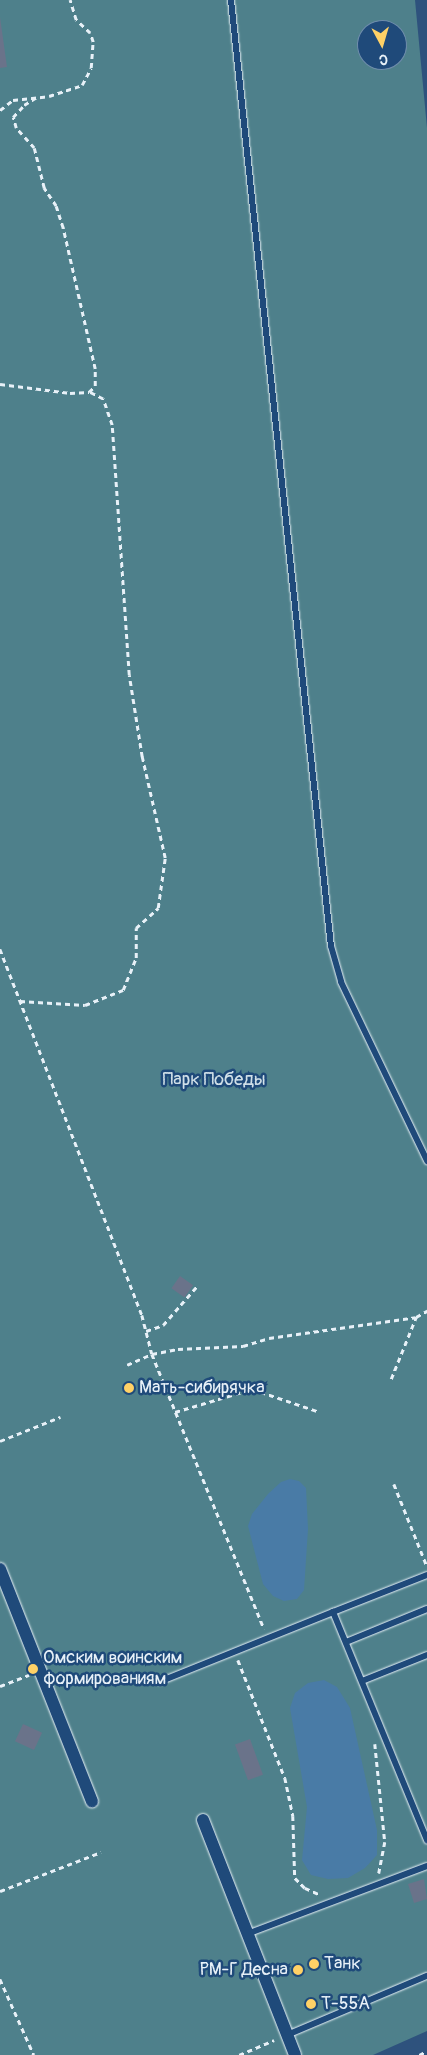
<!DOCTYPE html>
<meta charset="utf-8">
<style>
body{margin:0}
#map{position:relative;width:427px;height:2055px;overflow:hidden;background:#2e527d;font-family:Pangolin,sans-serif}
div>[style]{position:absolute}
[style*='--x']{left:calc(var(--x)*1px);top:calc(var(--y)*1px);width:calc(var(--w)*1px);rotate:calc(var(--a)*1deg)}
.green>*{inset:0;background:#4e808b}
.water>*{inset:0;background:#497ba6}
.building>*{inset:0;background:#6a738a;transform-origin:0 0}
.path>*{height:2.5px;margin-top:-1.25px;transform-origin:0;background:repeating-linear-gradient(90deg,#e8f1f8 0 5px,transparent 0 9px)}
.roads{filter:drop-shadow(0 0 1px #e8f1f8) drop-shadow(0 0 1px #e8f1f8)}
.lane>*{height:6px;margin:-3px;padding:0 3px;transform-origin:3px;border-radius:3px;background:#1f4a7a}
.street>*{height:12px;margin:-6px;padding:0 6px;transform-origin:6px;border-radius:6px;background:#1f4a7a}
.dots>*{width:14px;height:14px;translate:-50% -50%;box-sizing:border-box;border:2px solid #1f4a7a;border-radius:50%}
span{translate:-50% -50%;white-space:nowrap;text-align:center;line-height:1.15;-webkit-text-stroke:5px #1f4a7a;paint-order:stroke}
.park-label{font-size:18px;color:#d1e0e8}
.poi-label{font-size:18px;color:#e8f1f8}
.left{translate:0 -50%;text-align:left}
.right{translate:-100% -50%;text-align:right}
.north{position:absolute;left:357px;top:20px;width:50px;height:50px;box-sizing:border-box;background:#1f4a7a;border:1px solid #6f8dac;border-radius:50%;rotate:174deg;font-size:14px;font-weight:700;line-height:20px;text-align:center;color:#e8f1f8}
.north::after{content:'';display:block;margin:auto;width:18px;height:22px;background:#ffd166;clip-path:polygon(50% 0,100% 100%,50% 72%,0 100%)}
</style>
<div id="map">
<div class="green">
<div style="clip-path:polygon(evenodd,0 0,415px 0,427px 128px,427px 2031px,373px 2055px,0 2055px,0 0,367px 30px,397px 30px,397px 60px,367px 60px,367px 30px)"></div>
</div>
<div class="water">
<div style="clip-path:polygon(290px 1479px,299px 1481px,306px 1488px,308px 1529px,304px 1590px,297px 1599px,284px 1601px,273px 1596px,263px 1584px,248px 1526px,252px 1514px,268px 1494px,281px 1482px)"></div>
<div style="clip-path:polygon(324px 1680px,337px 1687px,350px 1708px,377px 1830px,377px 1855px,365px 1868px,348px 1878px,328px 1879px,311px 1875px,302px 1860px,307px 1807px,290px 1708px,295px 1693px,308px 1683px)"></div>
</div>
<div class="building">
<div style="clip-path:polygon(0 17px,7px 67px,0 68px)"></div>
<div style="left:180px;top:1276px;width:16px;height:15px;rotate:35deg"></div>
<div style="left:23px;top:1724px;width:21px;height:19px;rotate:25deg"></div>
<div style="left:250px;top:1739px;width:38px;height:16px;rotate:70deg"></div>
<div style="clip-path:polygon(424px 1879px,427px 1899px,414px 1903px,408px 1884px)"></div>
</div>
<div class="path">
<div style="--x:0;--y:110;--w:16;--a:-38"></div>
<div style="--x:13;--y:100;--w:36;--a:-6"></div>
<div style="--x:49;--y:96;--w:35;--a:-18"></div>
<div style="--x:82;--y:85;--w:19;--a:-62"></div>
<div style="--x:91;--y:68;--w:26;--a:-86"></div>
<div style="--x:93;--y:42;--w:9;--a:-108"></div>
<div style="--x:90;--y:33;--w:19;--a:-137"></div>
<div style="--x:76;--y:20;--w:21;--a:-107"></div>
<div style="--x:0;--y:384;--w:71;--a:7.3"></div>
<div style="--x:70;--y:393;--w:19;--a:-3"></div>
<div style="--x:89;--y:392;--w:8;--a:-45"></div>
<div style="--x:95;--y:386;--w:17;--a:-90"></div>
<div style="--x:95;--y:369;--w:145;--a:-102.8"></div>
<div style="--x:63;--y:228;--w:23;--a:-108"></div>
<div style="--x:56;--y:206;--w:22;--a:-124"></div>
<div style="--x:44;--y:188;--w:41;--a:-104"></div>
<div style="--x:34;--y:148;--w:27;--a:-132"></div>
<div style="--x:16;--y:128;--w:11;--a:-105"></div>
<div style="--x:13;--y:117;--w:16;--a:-47"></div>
<div style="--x:24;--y:105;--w:15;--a:-32"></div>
<div style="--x:0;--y:949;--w:393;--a:68.8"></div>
<div style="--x:142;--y:1315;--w:40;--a:75.6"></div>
<div style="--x:152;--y:1354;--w:26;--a:-11"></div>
<div style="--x:178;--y:1349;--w:65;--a:-2.6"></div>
<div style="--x:243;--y:1346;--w:27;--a:-17"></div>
<div style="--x:269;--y:1338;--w:148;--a:-8.1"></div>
<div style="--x:20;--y:1001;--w:65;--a:3.5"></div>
<div style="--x:85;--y:1005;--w:41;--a:-21.5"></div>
<div style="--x:123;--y:990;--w:35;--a:-68"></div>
<div style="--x:136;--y:958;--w:30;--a:-90"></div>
<div style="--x:136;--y:928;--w:30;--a:-42"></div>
<div style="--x:158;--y:908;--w:50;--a:-82"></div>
<div style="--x:165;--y:858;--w:104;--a:-102.8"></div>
<div style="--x:142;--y:757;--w:83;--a:-99"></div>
<div style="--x:129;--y:675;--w:251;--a:-93.9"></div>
<div style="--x:112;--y:425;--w:28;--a:-109"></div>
<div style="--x:103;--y:399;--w:16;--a:-153"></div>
<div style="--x:146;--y:1331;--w:18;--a:-19"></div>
<div style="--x:163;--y:1325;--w:53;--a:-48.8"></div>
<div style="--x:127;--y:1365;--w:27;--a:-24"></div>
<div style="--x:152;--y:1354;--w:297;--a:67.8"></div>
<div style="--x:391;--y:1379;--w:67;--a:-68"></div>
<div style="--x:416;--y:1317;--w:13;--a:-29"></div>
<div style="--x:175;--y:1412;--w:80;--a:-16.6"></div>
<div style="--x:252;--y:1389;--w:69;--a:18.7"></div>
<div style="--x:0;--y:1441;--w:65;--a:-21.8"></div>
<div style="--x:394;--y:1484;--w:88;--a:68.1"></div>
<div style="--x:238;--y:1660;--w:127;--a:68.3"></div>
<div style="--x:285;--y:1778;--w:39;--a:78"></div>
<div style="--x:293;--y:1816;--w:62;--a:88.2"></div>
<div style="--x:295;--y:1878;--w:14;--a:45"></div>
<div style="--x:305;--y:1888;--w:17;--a:24"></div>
<div style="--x:0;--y:1686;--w:31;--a:-21"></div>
<div style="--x:375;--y:1744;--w:99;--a:84.2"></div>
<div style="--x:385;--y:1842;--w:32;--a:101"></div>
<div style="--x:0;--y:1891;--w:108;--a:-21.1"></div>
<div style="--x:0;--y:1979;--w:83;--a:65.9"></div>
<div style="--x:239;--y:2055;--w:38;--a:-23"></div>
<div style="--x:419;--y:2055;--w:9;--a:-27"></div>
</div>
<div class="roads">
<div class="lane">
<div style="--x:231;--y:0;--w:951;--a:83.97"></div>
<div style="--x:331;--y:946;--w:37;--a:74"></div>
<div style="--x:341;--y:982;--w:199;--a:64.3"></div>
<div style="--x:333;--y:1612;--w:101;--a:-21.5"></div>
<div style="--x:346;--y:1642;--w:87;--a:-22.2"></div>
<div style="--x:362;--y:1681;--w:70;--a:-21.8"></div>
<div style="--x:159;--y:1682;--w:188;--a:-21.9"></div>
<div style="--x:333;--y:1612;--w:247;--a:67.6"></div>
<div style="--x:247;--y:1934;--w:192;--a:-20.7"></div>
<div style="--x:287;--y:2035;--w:152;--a:-22.9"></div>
</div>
<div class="street">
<div style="--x:0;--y:1569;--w:250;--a:68.4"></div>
<div style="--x:203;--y:1820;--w:252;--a:68.6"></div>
</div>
</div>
<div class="dots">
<div style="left:129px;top:1388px;background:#ffd166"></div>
<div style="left:33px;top:1669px;background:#ffd166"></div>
<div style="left:314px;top:1964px;background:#ffd166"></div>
<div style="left:298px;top:1970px;background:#ffd166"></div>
<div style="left:311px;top:2004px;background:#ffd166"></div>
</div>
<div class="park-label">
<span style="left:214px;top:1080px">Парк Победы</span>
</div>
<div class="poi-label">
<span class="left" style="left:139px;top:1388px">Мать-сибирячка</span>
<span class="left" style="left:43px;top:1669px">Омским воинским<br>формированиям</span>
<span class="left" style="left:324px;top:1964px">Танк</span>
<span class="right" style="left:288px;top:1970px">РМ-Г Десна</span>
<span class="left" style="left:321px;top:2004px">Т-55А</span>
</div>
<div class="north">С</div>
</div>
